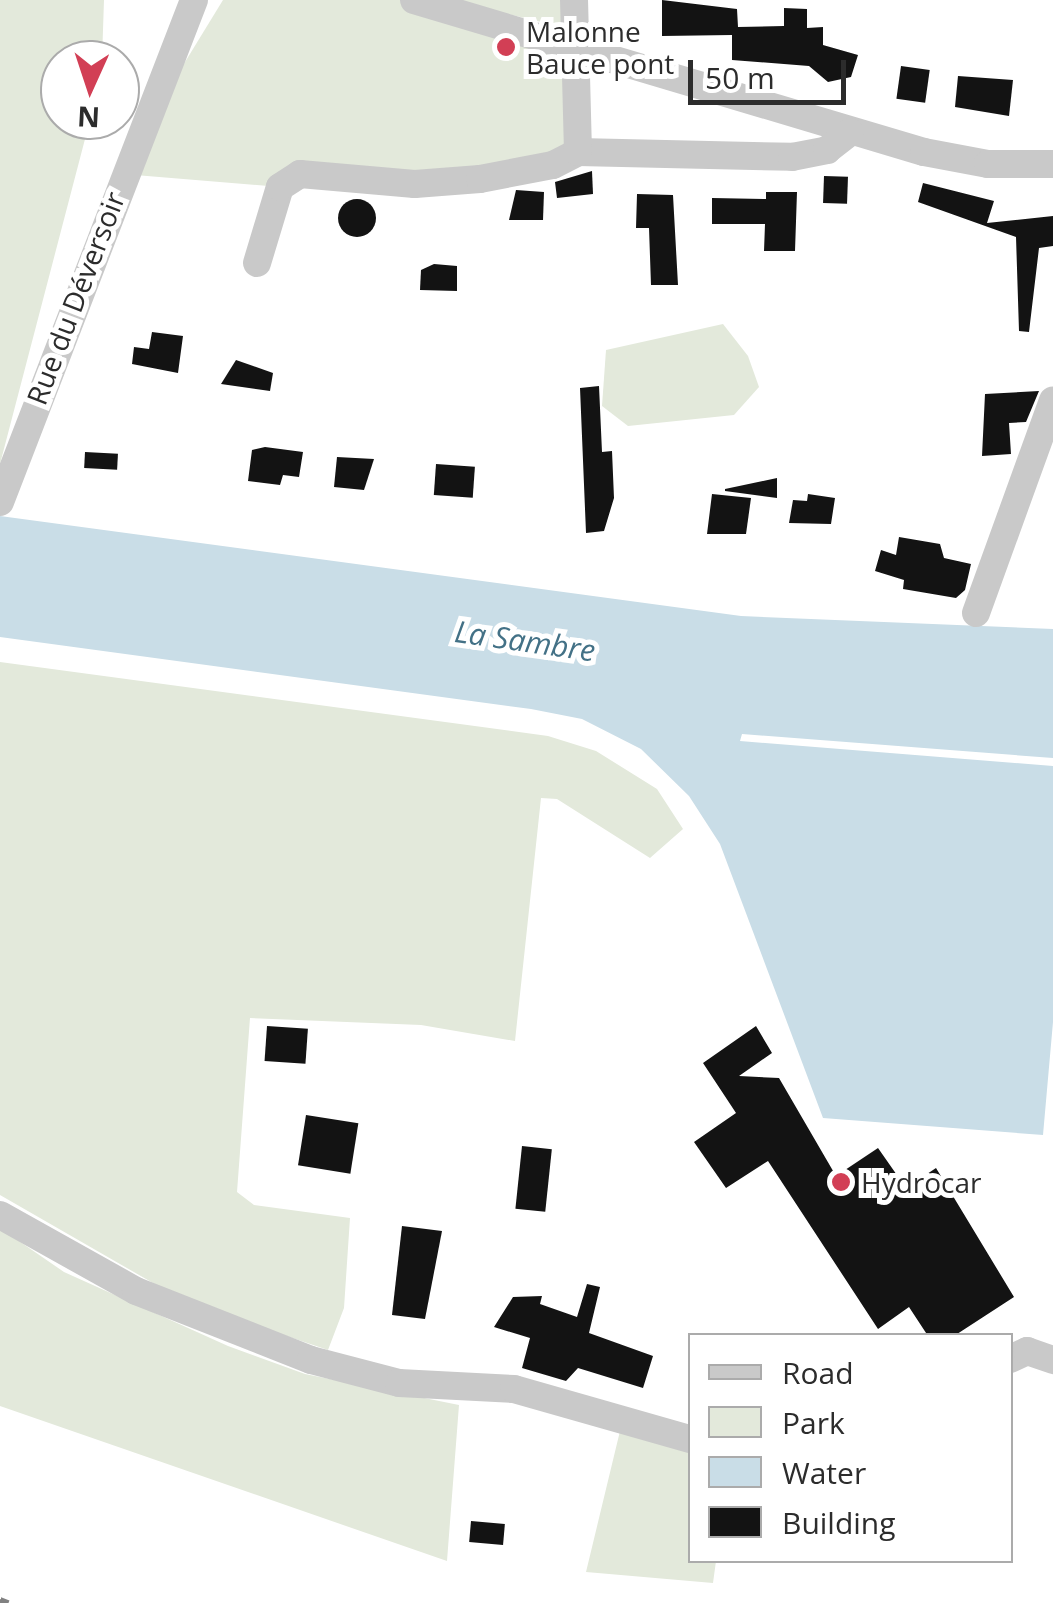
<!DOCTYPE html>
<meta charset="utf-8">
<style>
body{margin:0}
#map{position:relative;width:1053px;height:1603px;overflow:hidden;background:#fff;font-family:"Open Sans",sans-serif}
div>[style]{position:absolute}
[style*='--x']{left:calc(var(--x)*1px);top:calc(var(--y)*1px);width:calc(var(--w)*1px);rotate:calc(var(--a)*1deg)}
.green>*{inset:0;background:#e3e9db}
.water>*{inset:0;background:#c9dde7}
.building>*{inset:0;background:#131313;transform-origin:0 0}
.round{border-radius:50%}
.minor>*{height:28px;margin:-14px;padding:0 14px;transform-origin:14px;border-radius:14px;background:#c9c9c9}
.rail>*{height:6px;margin-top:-3px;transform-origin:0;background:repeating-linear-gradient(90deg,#818181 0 10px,transparent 0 18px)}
.dots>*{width:28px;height:28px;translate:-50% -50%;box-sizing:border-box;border:5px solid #fff;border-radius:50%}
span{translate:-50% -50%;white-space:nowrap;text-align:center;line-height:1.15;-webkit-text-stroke:10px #fff;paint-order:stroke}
.poi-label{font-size:28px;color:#2c2c2c}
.left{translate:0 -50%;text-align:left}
.street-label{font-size:28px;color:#2c2c2c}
.water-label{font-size:30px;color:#437186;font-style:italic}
.legend{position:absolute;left:688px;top:1333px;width:325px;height:230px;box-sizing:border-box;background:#fff;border:2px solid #ababab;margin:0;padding:12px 18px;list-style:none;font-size:30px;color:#2c2c2c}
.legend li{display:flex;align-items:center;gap:20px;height:50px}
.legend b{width:50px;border:2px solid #ababab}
.north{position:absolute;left:40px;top:40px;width:100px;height:100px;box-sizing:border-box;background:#fff;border:2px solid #ababab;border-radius:50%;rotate:183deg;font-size:28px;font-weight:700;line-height:40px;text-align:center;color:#2c2c2c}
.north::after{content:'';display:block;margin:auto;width:35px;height:45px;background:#d23f55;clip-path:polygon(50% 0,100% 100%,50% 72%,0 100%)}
.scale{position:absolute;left:688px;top:60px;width:158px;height:45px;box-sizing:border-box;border:5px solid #2c2c2c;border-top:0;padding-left:12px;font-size:30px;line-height:35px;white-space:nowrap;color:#2c2c2c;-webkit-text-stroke:8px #fff;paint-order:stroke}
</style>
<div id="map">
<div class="green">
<div style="clip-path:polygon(0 0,104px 0,102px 60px,60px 60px,60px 120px,90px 120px,0 464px)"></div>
<div style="clip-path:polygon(223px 0,409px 0,575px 47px,578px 152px,553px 165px,280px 187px,135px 175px,174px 80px)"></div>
<div style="clip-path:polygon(449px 0,567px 0,566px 28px)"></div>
<div style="clip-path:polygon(723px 324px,748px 356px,759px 387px,734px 415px,628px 426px,602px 406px,606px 350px)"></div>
<div style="clip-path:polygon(0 662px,548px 736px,596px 751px,657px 789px,683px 829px,650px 858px,557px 799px,541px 798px,515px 1041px,421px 1025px,250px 1018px,237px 1192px,254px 1205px,350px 1218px,344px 1308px,328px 1350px,186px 1302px,0 1195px)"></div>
<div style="clip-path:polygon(0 1228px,64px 1272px,228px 1346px,305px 1374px,459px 1405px,447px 1561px,0 1406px)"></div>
<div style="clip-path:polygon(620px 1431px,690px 1449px,690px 1560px,716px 1561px,713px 1583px,586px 1572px)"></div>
</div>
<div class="water">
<div style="clip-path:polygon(0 516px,741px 616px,1053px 629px,1053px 758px,742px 734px,740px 741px,1053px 766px,1053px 1022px,1043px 1135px,823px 1118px,720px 844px,689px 796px,641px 749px,582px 719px,531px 709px,0 637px)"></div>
</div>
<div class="building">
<div style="clip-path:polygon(662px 0,737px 9px,738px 27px,784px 26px,784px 8px,807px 9px,807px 28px,823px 27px,823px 45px,858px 55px,851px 77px,828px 82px,809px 66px,732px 60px,732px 35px,662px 36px)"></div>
<div style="left:901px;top:66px;width:29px;height:33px;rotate:8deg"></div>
<div style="clip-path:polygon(958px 76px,1013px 80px,1009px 116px,955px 107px)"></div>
<div style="clip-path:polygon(592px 171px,593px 194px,557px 198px,555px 182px)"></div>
<div style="left:824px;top:176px;width:24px;height:27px;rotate:2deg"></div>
<div style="clip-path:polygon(923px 183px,994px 201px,987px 223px,1053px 216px,1053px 246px,1039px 248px,1029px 332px,1019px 331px,1016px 237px,918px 202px)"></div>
<div style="clip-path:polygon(516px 190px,544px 192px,543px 220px,509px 220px)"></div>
<div style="clip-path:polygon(766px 192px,797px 192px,795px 251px,764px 251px,765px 224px,712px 224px,712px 198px,766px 199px)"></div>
<div style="clip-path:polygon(637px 194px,673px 195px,678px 285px,651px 285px,649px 228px,636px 228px)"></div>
<div class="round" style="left:338px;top:199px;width:38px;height:38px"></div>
<div style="clip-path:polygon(434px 264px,457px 266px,457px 291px,420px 290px,421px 270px)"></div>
<div style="clip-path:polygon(152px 332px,183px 336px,178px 373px,132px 364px,134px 347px,149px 349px)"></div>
<div style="clip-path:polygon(236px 360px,273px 373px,270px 391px,221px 384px)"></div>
<div style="clip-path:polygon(599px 386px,602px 452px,612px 451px,614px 498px,604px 531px,586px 533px,580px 388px)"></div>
<div style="clip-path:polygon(1039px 391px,1026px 422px,1009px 423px,1011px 454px,982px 456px,985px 394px)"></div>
<div style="clip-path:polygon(265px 447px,303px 452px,299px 477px,283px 475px,280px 485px,248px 481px,252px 450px)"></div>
<div style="left:85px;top:452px;width:33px;height:16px;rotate:3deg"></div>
<div style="clip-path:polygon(337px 457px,374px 459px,364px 490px,334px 487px)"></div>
<div style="left:436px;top:464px;width:39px;height:31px;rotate:4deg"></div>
<div style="clip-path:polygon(777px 478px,777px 498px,725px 491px,725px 489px)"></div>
<div style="clip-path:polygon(712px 494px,751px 498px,746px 534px,707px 534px)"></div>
<div style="clip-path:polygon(808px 494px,835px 498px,831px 524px,789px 523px,793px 500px,807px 501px)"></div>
<div style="clip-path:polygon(899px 537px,940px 544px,944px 558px,971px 564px,965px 590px,956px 598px,903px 589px,904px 580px,875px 571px,881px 550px,896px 555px)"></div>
<div style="left:267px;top:1026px;width:41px;height:35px;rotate:4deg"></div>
<div style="clip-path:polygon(756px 1026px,772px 1053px,739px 1076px,779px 1078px,836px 1176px,878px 1148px,906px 1188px,936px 1168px,1014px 1297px,954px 1336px,928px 1336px,909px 1307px,878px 1329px,768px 1161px,726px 1188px,694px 1142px,736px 1113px,703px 1063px)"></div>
<div style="left:306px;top:1115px;width:53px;height:51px;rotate:9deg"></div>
<div style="left:522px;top:1146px;width:30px;height:63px;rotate:6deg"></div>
<div style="clip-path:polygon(402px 1226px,442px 1231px,425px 1319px,392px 1315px)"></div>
<div style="clip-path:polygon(587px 1284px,600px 1287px,589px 1333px,653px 1356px,643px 1388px,578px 1368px,566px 1381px,522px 1368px,530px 1338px,494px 1327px,513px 1297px,542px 1296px,540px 1304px,577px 1317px)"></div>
<div style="left:471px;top:1521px;width:34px;height:21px;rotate:5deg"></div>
</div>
<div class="minor">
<div style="--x:414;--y:0;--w:532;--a:16.6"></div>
<div style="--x:924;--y:152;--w:65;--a:10.6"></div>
<div style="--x:988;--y:164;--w:65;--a:0"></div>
<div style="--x:578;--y:152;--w:214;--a:1.3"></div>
<div style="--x:792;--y:157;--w:36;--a:-11"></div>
<div style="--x:827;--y:150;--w:29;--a:-38"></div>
<div style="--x:257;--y:263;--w:79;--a:-73.2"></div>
<div style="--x:280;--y:187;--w:24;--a:-33"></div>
<div style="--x:300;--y:174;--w:115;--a:5"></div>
<div style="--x:415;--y:184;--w:65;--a:-4.4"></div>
<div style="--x:480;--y:179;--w:74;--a:-10.9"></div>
<div style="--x:553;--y:165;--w:28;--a:-27"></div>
<div style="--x:578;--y:152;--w:152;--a:-91.5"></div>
<div style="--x:0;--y:502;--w:538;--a:-68.87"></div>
<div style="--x:976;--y:613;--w:226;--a:-70.1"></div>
<div style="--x:0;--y:1215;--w:156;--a:29.2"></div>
<div style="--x:136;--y:1291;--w:188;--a:21.5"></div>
<div style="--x:311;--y:1360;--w:91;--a:14.6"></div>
<div style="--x:399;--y:1383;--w:115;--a:3"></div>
<div style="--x:514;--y:1389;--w:183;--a:15.9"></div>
<div style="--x:1010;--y:1359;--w:19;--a:-25"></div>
<div style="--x:1027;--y:1351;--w:28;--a:19"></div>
</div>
<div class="rail">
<div style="--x:0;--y:1600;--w:9;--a:21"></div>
</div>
<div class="dots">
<div style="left:506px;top:47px;background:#d23f55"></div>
<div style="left:841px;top:1182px;background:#d23f55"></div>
</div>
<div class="poi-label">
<span class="left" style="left:526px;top:47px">Malonne<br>Bauce pont</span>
<span class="left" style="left:861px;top:1182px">Hydrocar</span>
</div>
<div class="street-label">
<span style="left:75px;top:298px;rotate:-69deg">Rue du Déversoir</span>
</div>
<div class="water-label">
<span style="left:525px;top:641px;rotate:8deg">La Sambre</span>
</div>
<ul class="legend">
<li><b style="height:12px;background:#c9c9c9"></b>Road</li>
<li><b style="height:28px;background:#e3e9db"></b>Park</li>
<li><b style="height:28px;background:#c9dde7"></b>Water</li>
<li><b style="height:28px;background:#131313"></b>Building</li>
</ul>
<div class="north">N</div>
<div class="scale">50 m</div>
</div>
